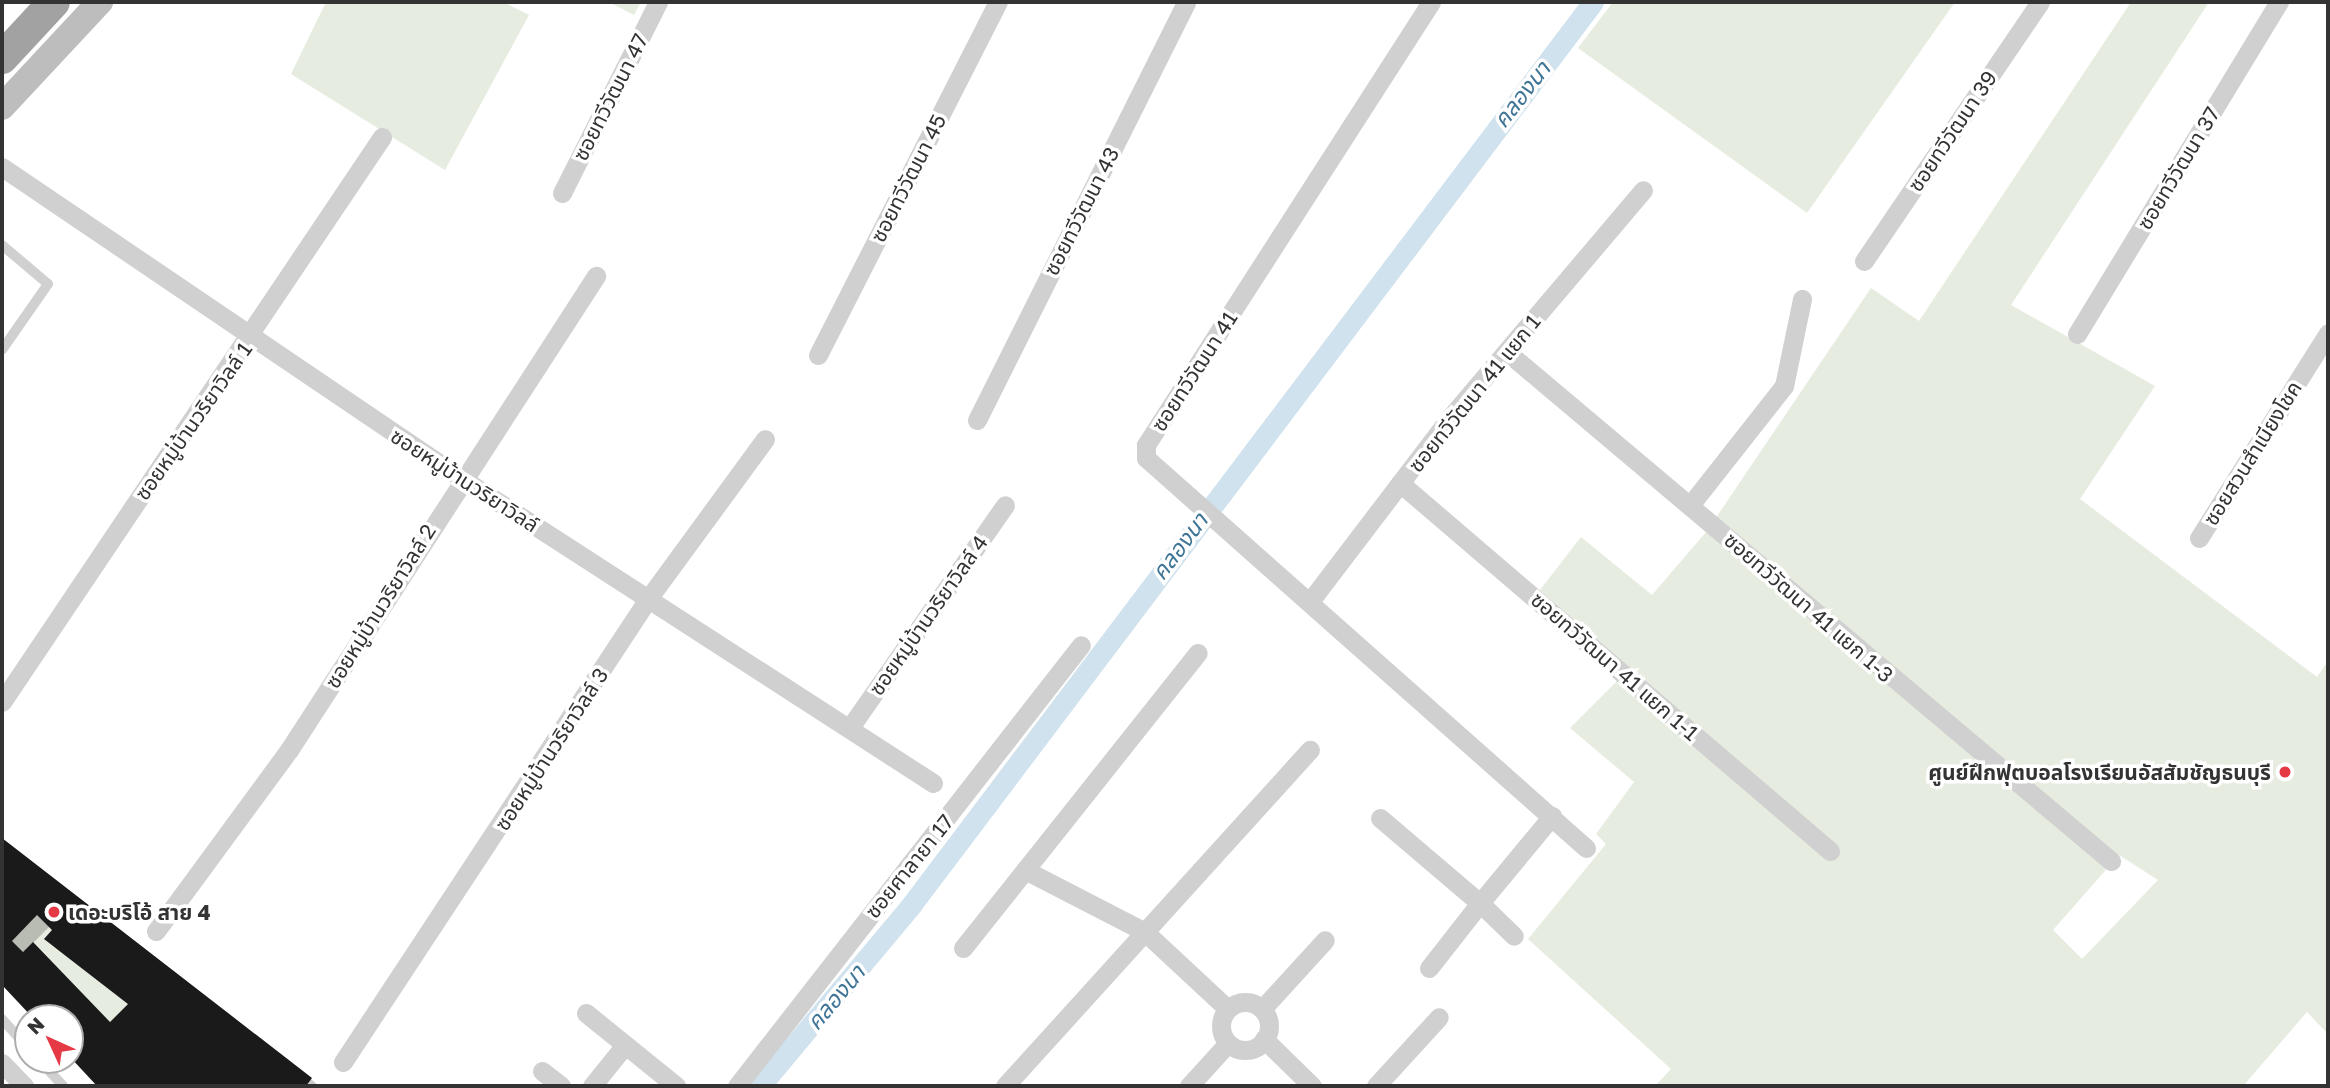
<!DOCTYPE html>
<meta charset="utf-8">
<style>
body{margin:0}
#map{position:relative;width:2330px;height:1088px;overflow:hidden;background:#fff;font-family:"Golos Text","Noto Sans Thai",sans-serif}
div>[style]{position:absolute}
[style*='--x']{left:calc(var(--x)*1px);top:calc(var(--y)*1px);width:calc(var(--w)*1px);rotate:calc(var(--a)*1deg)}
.green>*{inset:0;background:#e6ecdf}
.shadow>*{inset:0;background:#0003}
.canal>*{height:21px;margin:-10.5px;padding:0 10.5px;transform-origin:10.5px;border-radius:10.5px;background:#cfe2ee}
.building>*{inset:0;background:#1a1a1a}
.service>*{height:10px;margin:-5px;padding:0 5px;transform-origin:5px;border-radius:5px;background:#d0d0d0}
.minor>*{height:19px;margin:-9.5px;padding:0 9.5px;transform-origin:9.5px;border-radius:9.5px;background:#d0d0d0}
.minor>.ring{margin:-9.5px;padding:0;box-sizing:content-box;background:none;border:19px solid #d0d0d0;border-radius:50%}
.secondary>*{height:26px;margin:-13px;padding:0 13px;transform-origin:13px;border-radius:13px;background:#bdbdbd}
.trunk>*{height:32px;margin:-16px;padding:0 16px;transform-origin:16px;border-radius:16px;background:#a2a2a2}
.dots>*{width:19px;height:19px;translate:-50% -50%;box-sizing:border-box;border:4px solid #fff;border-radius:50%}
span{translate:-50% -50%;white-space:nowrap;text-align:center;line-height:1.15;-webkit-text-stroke:7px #fff;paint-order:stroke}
.street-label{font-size:21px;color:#333}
.poi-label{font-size:21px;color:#333;font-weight:700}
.right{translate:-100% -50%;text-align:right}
.left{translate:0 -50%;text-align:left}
.water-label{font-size:23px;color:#3f7597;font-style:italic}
.frame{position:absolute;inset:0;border:4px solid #333;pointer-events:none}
.north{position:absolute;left:14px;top:1004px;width:70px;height:70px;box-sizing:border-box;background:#fff;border:2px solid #adadad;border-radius:50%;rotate:315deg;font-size:19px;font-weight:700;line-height:28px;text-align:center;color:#333}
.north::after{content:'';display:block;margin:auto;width:24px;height:32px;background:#e63946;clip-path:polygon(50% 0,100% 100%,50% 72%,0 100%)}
</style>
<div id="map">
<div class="green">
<div style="clip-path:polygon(326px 2px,503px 2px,529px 15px,445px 170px,291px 74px)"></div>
<div style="clip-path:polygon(609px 2px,641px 2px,634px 15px)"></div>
<div style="clip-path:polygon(1613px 2px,1955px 2px,1807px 213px,1578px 48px)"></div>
<div style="clip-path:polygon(evenodd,2131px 2px,2209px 2px,2011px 305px,2155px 386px,2080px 499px,2317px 677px,2328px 661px,2328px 1034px,2307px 1012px,2243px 1086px,1655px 1086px,1671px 1069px,1528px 939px,1606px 844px,1596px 834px,1634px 782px,1570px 728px,1630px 668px,1540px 590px,1581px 537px,1652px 595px,1707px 531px,1871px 288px,1919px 321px,2131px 2px,2119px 855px,2158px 880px,2082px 959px,2053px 930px,2119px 855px)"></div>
<div style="clip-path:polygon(37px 915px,52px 930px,45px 939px,128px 1004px,110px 1022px,33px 943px,23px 952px,12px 941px)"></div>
</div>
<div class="shadow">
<div style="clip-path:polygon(evenodd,2px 840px,311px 1079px,319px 1086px,99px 1086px,70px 1055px,70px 1018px,35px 1018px,2px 982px,2px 840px,50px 926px,54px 930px,47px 939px,58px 950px,129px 1005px,110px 1025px,32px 944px,50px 926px)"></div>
</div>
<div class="canal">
<div style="--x:760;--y:1086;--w:237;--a:-50.1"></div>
<div style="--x:912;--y:904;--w:1130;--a:-52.95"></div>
</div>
<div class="building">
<div style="clip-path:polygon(evenodd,2px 838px,312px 1078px,306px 1086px,97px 1086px,70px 1057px,70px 1018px,33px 1018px,2px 985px,2px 838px,37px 915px,52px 930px,44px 939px,128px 1004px,110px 1022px,33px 942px,23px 952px,12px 941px,37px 915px)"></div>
</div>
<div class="service">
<div style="--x:2;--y:245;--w:60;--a:40.3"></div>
<div style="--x:48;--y:284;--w:80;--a:124.9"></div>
<div style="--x:2;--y:1019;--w:39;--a:48"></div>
<div style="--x:39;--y:1060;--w:35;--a:47"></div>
</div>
<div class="minor">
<div style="--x:1431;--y:2;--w:527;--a:122.75"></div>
<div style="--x:1146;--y:445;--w:13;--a:90"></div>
<div style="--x:1146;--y:458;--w:588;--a:41.55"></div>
<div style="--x:2;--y:167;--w:554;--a:34.12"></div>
<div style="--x:461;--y:478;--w:562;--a:32.87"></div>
<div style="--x:562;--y:193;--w:214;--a:-63.3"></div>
<div style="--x:1864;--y:261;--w:313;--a:-55.8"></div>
<div style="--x:2077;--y:334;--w:389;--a:-58.7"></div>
<div style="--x:1507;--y:352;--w:790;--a:40.12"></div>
<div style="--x:818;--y:355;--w:396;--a:-63"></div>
<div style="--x:977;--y:420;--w:467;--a:-63.4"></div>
<div style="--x:1400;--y:483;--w:566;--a:40.56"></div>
<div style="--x:1691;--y:504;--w:150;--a:-51.8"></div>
<div style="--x:1784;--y:386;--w:89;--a:-78.3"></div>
<div style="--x:2199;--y:538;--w:242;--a:-57.8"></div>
<div style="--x:1311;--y:600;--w:228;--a:-52.7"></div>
<div style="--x:1449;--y:419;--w:300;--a:-49.7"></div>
<div style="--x:2;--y:702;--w:681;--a:-56.08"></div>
<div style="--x:851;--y:726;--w:269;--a:-55.1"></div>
<div style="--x:1380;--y:818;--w:131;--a:40.4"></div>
<div style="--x:1480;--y:903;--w:113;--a:-50.4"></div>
<div style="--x:1025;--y:870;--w:135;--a:27.3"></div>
<div style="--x:1145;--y:932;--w:113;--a:42.9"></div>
<div style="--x:156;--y:931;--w:225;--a:-53.7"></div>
<div style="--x:289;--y:750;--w:565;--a:-57.07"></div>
<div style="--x:963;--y:948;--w:377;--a:-51.5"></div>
<div style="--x:1429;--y:968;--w:83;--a:-51.9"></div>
<div style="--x:1480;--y:903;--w:47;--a:44.1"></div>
<div class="ring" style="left:1221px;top:1002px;width:29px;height:29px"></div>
<div style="--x:1262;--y:1009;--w:93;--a:-47.6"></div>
<div style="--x:586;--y:1013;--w:116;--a:39"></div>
<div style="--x:1264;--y:1039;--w:67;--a:44.4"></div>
<div style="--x:343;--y:1062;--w:554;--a:-56.63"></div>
<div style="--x:648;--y:599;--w:198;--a:-53.8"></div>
<div style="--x:2;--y:1063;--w:32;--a:46"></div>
<div style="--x:542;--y:1071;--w:24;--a:38"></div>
<div style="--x:592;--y:1086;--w:53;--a:-51.2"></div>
<div style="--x:737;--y:1086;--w:559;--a:-52.04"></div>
<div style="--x:1005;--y:1086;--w:454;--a:-47.8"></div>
<div style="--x:1189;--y:1086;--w:58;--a:-47.8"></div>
<div style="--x:1376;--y:1086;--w:93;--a:-47.6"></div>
</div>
<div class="secondary">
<div style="--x:2;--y:107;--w:144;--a:-47"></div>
</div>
<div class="trunk">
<div style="--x:2;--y:58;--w:76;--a:-47.1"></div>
</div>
<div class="dots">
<div style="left:2285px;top:772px;background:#e63946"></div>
<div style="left:54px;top:912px;background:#e63946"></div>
</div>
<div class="street-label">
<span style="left:610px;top:97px;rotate:-63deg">ซอยทวีวัฒนา 47</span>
<span style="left:1952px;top:131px;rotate:-56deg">ซอยทวีวัฒนา 39</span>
<span style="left:2178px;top:168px;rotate:-59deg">ซอยทวีวัฒนา 37</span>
<span style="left:908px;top:178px;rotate:-63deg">ซอยทวีวัฒนา 45</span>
<span style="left:1081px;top:211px;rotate:-63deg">ซอยทวีวัฒนา 43</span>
<span style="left:1194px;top:371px;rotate:-57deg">ซอยทวีวัฒนา 41</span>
<span style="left:1474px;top:393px;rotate:-51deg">ซอยทวีวัฒนา 41 แยก 1</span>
<span style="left:193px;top:421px;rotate:-55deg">ซอยหมู่บ้านวริยาวิลล์ 1</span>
<span style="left:2252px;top:453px;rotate:-58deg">ซอยสวนสำเนียงโชค</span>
<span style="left:465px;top:480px;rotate:33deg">ซอยหมู่บ้านวริยาวิลล์</span>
<span style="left:380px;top:606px;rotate:-58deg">ซอยหมู่บ้านวริยาวิลล์ 2</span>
<span style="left:1809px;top:607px;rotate:41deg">ซอยทวีวัฒนา 41 แยก 1-3</span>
<span style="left:928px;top:615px;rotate:-55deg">ซอยหมู่บ้านวริยาวิลล์ 4</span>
<span style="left:1615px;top:666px;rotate:41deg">ซอยทวีวัฒนา 41 แยก 1-1</span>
<span style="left:551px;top:749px;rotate:-57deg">ซอยหมู่บ้านวริยาวิลล์ 3</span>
<span style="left:909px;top:866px;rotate:-51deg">ซอยศาลายา 17</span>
</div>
<div class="poi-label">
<span class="right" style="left:2271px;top:772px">ศูนย์ฝึกฟุตบอลโรงเรียนอัสสัมชัญธนบุรี</span>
<span class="left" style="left:68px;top:912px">เดอะบริโอ้ สาย 4</span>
</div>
<div class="water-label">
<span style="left:1521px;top:94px;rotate:-52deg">คลองนา</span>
<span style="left:1179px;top:546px;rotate:-53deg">คลองนา</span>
<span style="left:835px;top:997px;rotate:-50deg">คลองนา</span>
</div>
<div class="frame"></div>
<div class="north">N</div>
</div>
